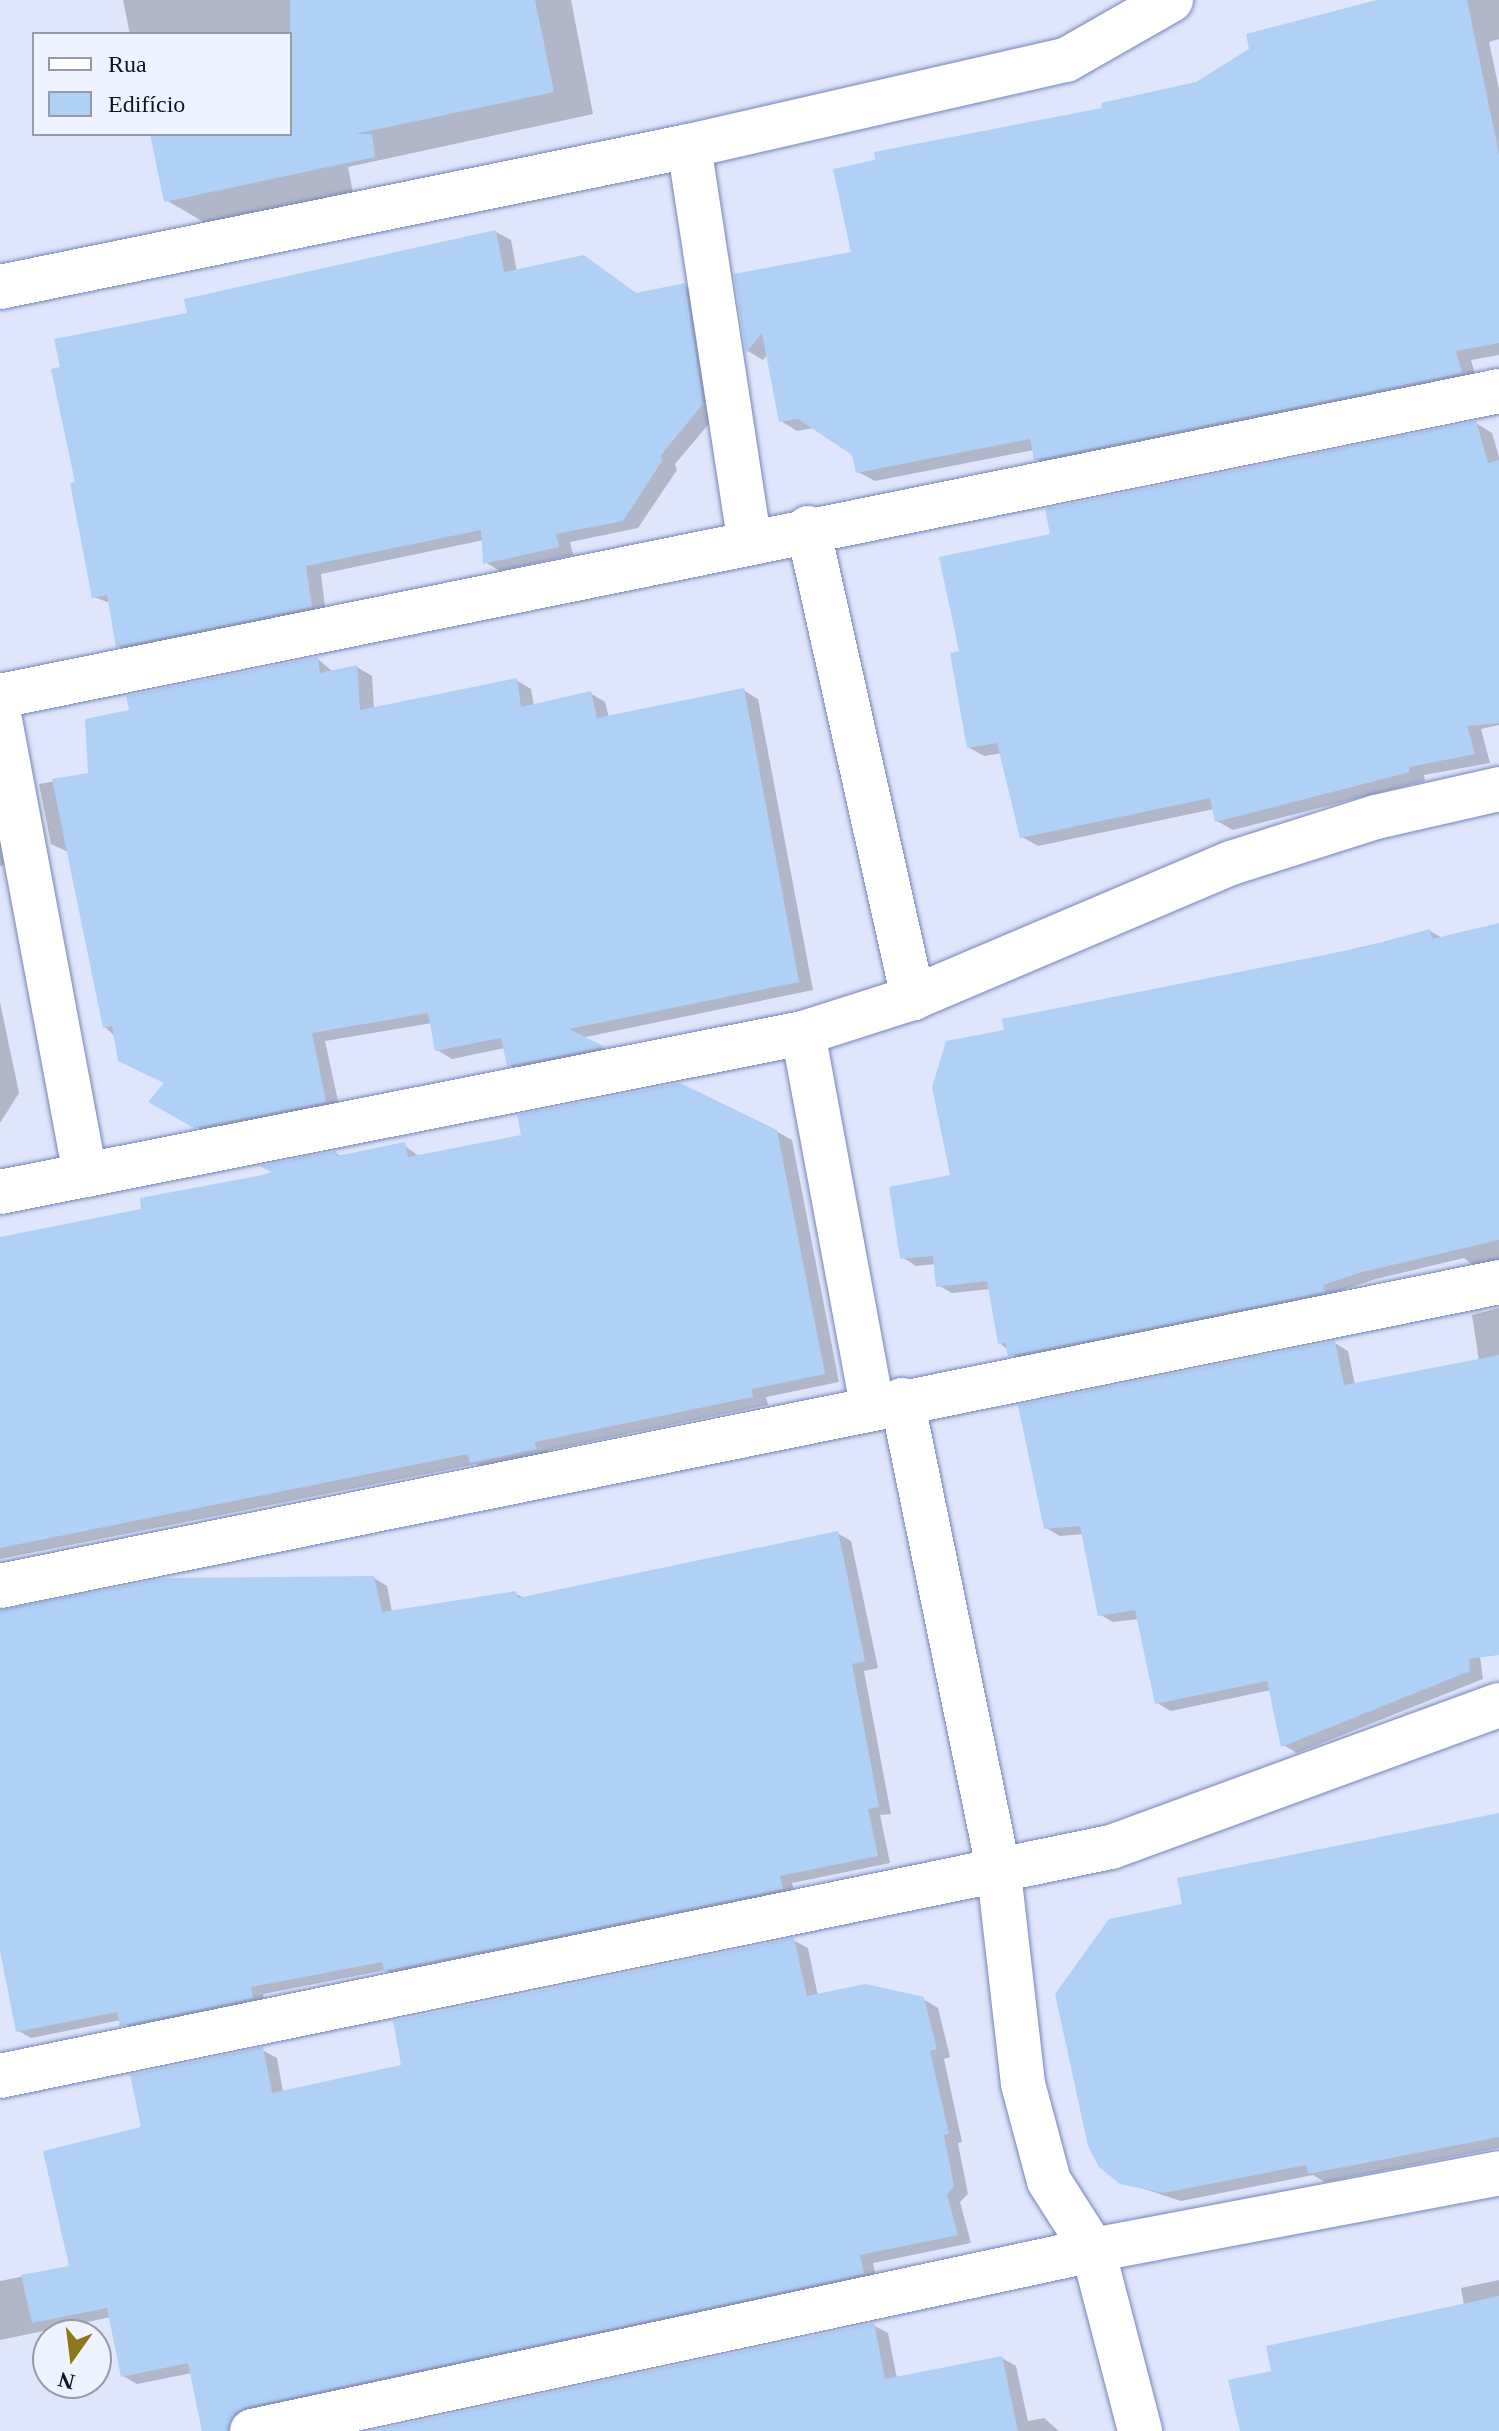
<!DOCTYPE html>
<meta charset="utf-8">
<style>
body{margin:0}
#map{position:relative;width:1499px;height:2431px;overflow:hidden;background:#dee5fc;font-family:Georgia,serif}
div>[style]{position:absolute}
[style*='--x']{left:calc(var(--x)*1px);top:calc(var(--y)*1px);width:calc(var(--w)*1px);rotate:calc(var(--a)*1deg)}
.shadow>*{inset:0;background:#0003}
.building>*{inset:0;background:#b0d0f6}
.roads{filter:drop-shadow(0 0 2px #7785b9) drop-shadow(0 0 2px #7785b9)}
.street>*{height:44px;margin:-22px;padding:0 22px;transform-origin:22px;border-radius:22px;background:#fff}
span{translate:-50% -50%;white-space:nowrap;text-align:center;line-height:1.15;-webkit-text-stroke:7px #eff3ff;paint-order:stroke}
.legend{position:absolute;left:32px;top:32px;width:260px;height:104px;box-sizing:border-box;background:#eff3ff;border:2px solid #969aa9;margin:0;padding:10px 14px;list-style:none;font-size:24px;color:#101528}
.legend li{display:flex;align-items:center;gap:16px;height:40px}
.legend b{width:40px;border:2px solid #969aa9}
.north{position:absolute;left:32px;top:2319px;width:80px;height:80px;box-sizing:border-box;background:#eff3ff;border:2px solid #969aa9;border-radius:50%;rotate:194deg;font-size:22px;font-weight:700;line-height:32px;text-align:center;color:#101528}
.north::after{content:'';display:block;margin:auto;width:28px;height:36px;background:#8e761a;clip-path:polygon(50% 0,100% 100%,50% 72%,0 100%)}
</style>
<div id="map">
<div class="shadow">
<div style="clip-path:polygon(123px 0,571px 0,593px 114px,348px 167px,353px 193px,207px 224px,166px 200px,152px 134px,290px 134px,290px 34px,130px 34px)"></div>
<div style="clip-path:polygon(1383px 0,1499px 0,1499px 39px,1489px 42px,1499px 89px,1499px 355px,1471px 360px,1477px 382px,1052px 468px,1036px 459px,1034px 450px,875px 481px,858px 472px,854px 454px,814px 428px,797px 431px,781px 421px,768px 354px,763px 360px,748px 351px,736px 275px,854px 254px,1104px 109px,1197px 84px)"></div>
<div style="clip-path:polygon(496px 232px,511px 240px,517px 272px,638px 294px,684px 285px,699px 294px,718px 413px,675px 464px,677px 470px,638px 528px,570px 542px,573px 555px,500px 571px,485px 562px,484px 540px,321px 574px,326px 615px,133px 654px,118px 646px,110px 603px,94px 597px,78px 483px,189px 314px)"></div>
<div style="clip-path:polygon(1476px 423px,1492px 433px,1499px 457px,1499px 725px,1481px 729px,1490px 763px,1424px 775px,1425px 781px,1233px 830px,1217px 821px,1214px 809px,1038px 846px,1022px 837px,1002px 753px,984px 756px,968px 747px,961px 653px,1052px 536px)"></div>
<div style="clip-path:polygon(318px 659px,333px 672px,357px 667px,372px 676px,374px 709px,516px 680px,531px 689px,534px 706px,590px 693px,605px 702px,609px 718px,743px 690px,758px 699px,813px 990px,581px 1038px,616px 1055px,523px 1073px,509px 1065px,505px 1048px,452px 1059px,437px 1050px,432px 1023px,325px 1041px,340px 1110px,211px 1135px,151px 1101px,166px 1084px,105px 1027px,68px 852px,51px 844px,39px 784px,90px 775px,131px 712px)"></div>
<div style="clip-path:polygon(0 800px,14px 863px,0 866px)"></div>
<div style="clip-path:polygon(1499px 925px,1499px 1268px,1479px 1270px,1464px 1258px,1376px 1279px,1336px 1292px,1338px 1299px,1023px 1363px,1000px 1343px,990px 1289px,952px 1293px,938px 1285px,936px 1264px,916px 1266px,902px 1257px,953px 1176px,1006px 1031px,1430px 931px,1442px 938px)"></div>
<div style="clip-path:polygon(0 1002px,19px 1093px,0 1123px)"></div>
<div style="clip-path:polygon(776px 1131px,792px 1140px,839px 1382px,766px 1397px,768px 1405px,549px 1450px,550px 1457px,487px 1470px,476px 1464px,0 1559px,0 1239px,143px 1211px,336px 1153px,342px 1157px,404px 1145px,420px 1157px)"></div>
<div style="clip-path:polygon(1499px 1308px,1499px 1636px,1478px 1641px,1483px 1679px,1297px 1753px,1283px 1745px,1271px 1690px,1171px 1711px,1157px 1703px,1139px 1619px,1113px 1622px,1099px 1614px,1083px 1534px,1060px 1536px,1046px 1528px,1335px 1343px,1348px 1351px,1355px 1385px,1479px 1361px,1472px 1315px)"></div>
<div style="clip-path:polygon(837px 1533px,851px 1541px,878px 1668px,864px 1671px,891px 1814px,880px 1815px,890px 1863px,792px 1883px,795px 1896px,399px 1978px,386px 1970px,263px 1994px,265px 2005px,135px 2032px,121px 2020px,31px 2038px,17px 2030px,0 1949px,0 1611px,374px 1578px,387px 1586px,392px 1612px,516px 1594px,525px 1598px)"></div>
<div style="clip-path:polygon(1499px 1815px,1499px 2148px,1325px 2182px,1313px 2175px,1181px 2201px,1117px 2180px,1184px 1905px)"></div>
<div style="clip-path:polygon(793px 1940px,808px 1948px,818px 1996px,923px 1999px,938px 2008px,950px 2057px,944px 2059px,962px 2142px,958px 2143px,968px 2194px,960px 2202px,971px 2243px,873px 2263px,877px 2281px,242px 2431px,204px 2431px,192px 2373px,137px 2384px,123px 2376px,111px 2317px,0 2340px,0 2281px,72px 2267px,144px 2128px,262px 2050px,277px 2058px,283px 2092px,404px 2066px)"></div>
<div style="clip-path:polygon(1499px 2280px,1499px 2431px,1242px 2431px,1274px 2372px,1464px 2305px,1461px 2288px)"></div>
<div style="clip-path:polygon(873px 2325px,888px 2333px,897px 2379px,1002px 2358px,1016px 2366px,1028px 2421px,1044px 2418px,1059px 2431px,380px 2431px)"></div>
</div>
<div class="building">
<div style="clip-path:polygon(290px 0,535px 0,554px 92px,355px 134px,372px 134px,375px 157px,164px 202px,150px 134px,290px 134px)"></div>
<div style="clip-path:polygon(1377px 0,1467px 0,1499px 154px,1499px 343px,1456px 351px,1462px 373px,1034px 460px,1030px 439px,856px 473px,852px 455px,798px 419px,779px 422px,762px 333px,746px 353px,734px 274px,851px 252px,833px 169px,875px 160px,874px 152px,1102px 108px,1101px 103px,1196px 82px,1249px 49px,1246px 34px)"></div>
<div style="clip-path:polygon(496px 230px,504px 272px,584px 255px,636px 293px,685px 283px,703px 404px,661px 455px,662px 461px,623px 521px,556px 534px,559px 547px,483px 564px,481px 530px,306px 566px,312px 607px,116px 647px,107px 595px,92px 598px,70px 483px,75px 482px,51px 369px,60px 367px,54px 339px,187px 313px,184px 299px)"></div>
<div style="clip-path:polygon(1476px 421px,1488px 463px,1499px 460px,1499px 723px,1467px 726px,1475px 754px,1409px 767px,1410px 772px,1215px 822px,1210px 798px,1020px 838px,997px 743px,967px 748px,950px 653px,959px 651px,939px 557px,1050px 534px,1045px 509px)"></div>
<div style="clip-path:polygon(318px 657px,320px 673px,357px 665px,360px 710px,517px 678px,521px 707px,591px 691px,597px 718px,744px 688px,799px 982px,569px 1029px,605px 1047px,507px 1066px,501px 1038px,435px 1051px,428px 1013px,312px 1033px,326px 1102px,194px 1128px,148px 1102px,164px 1083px,118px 1061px,112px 1026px,103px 1028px,52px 779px,88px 773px,85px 719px,129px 710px,126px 696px)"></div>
<div style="clip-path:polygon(1499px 923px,1499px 1240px,1362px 1272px,1323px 1285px,1325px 1292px,1008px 1356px,1005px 1343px,998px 1344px,987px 1281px,936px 1287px,933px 1256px,900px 1259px,889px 1187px,950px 1175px,932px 1087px,946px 1041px,1004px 1030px,1002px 1019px,1365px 947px,1430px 929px,1432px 939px)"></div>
<div style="clip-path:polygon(680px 1083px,777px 1130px,825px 1374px,752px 1389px,753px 1397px,535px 1442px,536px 1449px,470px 1463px,468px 1454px,0 1548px,0 1237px,141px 1209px,140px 1198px,273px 1173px,260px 1166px,336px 1151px,337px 1156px,405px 1142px,408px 1157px,521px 1135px,517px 1115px)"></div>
<div style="clip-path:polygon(1335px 1341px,1344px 1385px,1499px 1355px,1499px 1655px,1469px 1659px,1470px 1671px,1281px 1747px,1267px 1681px,1155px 1704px,1135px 1610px,1098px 1616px,1080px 1526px,1044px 1529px,1018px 1405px)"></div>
<div style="clip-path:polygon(838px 1531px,865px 1661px,852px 1664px,879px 1807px,868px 1809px,878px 1856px,780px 1876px,783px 1889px,384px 1971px,382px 1962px,251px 1987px,253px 1998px,120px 2026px,117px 2012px,16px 2032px,0 1951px,0 1610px,167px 1578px,374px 1576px,382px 1612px,516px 1591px,518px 1598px)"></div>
<div style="clip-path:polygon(1499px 1813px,1499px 2137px,1308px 2174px,1306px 2165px,1163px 2193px,1120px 2184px,1099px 2167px,1088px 2146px,1055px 1994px,1109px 1919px,1182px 1904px,1177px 1878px)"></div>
<div style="clip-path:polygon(794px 1938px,807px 1996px,865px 1984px,924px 1997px,937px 2049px,930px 2051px,949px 2134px,944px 2135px,954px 2186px,947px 2194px,958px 2235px,860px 2255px,864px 2274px,247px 2407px,235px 2413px,228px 2431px,202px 2431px,188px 2363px,121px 2377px,107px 2308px,32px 2323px,21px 2275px,69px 2266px,43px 2151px,141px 2127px,130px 2075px,263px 2047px,272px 2093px,401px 2065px,393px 2021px)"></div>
<div style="clip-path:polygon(1499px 2296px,1499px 2431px,1240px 2431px,1228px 2380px,1271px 2371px,1266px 2346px)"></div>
<div style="clip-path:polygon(874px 2323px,885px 2379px,1002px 2356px,1018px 2431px,371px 2431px)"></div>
</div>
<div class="roads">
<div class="street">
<div style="--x:689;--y:146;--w:387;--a:-12.9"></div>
<div style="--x:1066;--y:60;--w:121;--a:-29.7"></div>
<div style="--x:0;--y:287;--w:703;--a:-11.57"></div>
<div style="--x:689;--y:146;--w:399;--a:81.3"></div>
<div style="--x:808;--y:528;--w:482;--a:77.4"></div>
<div style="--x:0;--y:696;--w:1530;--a:-11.5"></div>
<div style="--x:0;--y:720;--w:463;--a:79.4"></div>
<div style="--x:803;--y:1033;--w:379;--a:79.5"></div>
<div style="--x:0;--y:1192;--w:819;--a:-11.2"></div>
<div style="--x:803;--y:1033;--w:115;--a:-17.7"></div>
<div style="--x:913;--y:998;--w:345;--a:-23"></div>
<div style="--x:1231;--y:863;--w:152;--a:-17.6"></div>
<div style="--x:1376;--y:817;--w:126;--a:-12.8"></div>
<div style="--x:902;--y:1400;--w:483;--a:78.4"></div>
<div style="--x:999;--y:1873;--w:212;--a:83.5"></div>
<div style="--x:1023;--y:2084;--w:100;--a:75"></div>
<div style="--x:1049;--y:2181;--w:82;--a:57.5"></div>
<div style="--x:1093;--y:2250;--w:187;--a:75.4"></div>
<div style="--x:0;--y:1586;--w:1530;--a:-11.46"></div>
<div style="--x:0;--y:2076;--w:1134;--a:-11.65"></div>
<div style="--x:1111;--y:1847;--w:413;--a:-20.1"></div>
<div style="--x:252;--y:2431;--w:860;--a:-12.15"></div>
<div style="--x:1093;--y:2250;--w:413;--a:-10.7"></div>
</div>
</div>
<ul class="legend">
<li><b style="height:10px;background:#fff"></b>Rua</li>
<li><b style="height:22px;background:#b0d0f6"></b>Edifício</li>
</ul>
<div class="north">N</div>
</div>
